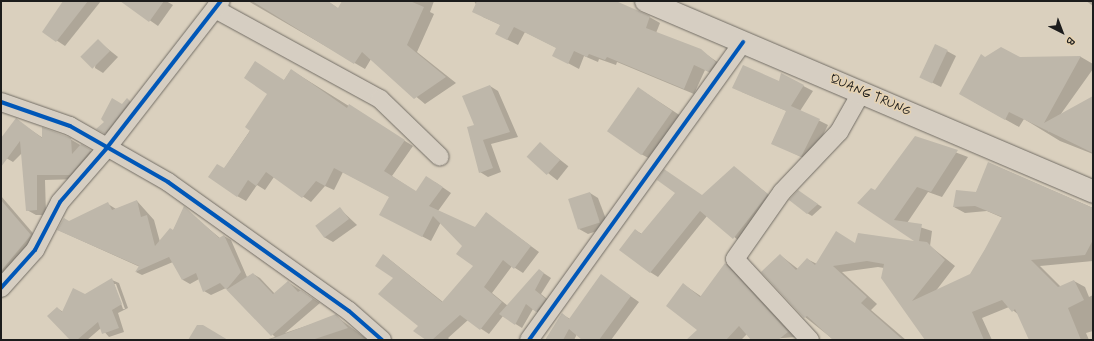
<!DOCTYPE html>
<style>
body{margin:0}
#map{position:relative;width:1094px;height:341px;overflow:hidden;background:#dad0be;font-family:Mynerve,sans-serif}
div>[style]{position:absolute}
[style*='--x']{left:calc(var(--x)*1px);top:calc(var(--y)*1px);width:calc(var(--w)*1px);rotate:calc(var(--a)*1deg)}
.shadow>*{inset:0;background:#0003;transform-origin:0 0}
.building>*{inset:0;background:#beb7aa;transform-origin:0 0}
.roads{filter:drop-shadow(0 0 1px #726d65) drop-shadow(0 0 1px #726d65)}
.street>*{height:18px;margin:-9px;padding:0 9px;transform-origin:9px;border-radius:9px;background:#d6cec2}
.primary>*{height:22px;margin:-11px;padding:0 11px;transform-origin:11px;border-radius:11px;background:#d6cec2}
.cycleway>*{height:4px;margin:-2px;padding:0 2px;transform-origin:2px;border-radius:2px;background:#0057b8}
span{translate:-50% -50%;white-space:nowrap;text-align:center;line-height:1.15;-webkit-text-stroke:3px #e7d3b1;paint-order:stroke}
.street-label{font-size:13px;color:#1c1c1c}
.frame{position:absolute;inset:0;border:2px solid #1c1c1c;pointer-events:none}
.north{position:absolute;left:1042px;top:12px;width:40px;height:40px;-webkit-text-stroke:3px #e7d3b1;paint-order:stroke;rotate:138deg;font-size:11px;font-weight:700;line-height:16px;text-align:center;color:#1c1c1c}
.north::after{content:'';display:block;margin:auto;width:14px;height:18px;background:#1c1c1c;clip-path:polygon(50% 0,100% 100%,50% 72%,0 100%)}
</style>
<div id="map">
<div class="shadow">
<div style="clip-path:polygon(68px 1px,101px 1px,65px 46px,44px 32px)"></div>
<div style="clip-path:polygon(122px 1px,166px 1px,173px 5px,158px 26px)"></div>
<div style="clip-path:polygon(248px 1px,327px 1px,339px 9px,343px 1px,434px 1px,430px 12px,434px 14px,417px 52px,456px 83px,425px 104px,371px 59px,365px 69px)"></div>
<div style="clip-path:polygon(474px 1px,610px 1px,646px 15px,660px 23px,656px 33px,700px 50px,726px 68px,719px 77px,705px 70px,694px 94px,617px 62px,616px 65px,599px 59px,598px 62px,584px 56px,579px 69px,564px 61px,557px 48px,525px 32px,518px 45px,506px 39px,501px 25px,483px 17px)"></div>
<div style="clip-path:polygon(1086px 1px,1093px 1px,1093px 6px,1089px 3px)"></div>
<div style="clip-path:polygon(98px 41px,118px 57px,103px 73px,95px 68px)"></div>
<div style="clip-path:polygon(936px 45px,956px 56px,941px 87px,929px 81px)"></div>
<div style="clip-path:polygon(1081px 57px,1093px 64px,1093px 69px,1048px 132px,1093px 97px,1093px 154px,1060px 141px,1024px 119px,1019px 127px,974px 102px,986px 58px)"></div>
<div style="clip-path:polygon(291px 70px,413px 146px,392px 176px,416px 192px,435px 182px,451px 193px,438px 211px,475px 228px,486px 213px,539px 252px,523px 273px,512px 266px,492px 293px,508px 306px,539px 270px,551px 278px,541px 294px,552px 303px,543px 316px,533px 309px,522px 328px,503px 316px,489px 334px,468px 320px,448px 338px,450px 340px,427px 340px,384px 255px,443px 302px,475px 266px,463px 246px,441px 222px,431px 241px,389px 219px,390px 197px,343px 172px,334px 190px,325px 186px,311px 202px,274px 177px,265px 190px,257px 185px,246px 201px,237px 196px,224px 169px)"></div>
<div style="clip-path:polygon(782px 75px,813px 91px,800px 111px,828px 125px,810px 161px,772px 143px,787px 111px,742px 92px,780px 82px)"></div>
<div style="clip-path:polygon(490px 86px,498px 91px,518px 137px,491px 144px,501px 172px,488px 177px,480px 172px,476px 126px)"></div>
<div style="clip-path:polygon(638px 88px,684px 118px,654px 161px,641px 154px)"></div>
<div style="clip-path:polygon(127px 100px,131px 102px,109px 135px,98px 129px)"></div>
<div style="clip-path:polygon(16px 120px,43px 138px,70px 139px,99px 156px,79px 179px,45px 180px,46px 215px,36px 215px,27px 210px,25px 150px,13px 162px,1px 155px,1px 140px)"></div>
<div style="clip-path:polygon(915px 137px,968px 157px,942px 197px,928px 192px,907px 223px,932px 231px,930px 246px,955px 266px,935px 292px,971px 275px,1003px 218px,987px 211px,965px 213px,954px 207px,976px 193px,989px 163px,1093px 208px,1093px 261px,1040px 266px,1061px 287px,1074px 281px,1085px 287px,1089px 297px,1093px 295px,1093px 331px,1086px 333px,1089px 340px,1030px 340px,1019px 315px,1009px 307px,982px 318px,992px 340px,926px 340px,884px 268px,878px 267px,842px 272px,877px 304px,871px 310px,906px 340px,834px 340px,805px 317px,780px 255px,798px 269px,807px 259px,817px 264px,856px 244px,918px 242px,858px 203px,876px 191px)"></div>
<div style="left:540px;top:144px;width:36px;height:18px;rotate:38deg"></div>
<div style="clip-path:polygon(734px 167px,775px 200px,742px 243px,707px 216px,658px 277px,650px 272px,635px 230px,642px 234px,703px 196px)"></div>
<div style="clip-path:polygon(590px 193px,598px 198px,609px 227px,588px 234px,579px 229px)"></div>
<div style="clip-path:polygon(802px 194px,822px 207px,812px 216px,807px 213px)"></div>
<div style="clip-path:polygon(1px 196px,38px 239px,1px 280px)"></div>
<div style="clip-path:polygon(137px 201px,154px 220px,160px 242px,173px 231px,184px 208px,221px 239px,224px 236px,231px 240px,247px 277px,253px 274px,260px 278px,275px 294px,288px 282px,320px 303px,285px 333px,336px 316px,368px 340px,265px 340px,275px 337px,226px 288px,211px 295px,204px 291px,199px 279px,190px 284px,183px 280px,173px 262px,142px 275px,136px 272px,140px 267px,58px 230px,108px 204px,116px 209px)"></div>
<div style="clip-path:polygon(340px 209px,357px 225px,333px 242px,324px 237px)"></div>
<div style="clip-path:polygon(726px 264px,735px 269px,797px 337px,753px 340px,747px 334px,741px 340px,688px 340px,699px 330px,683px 284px,702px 297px)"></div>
<div style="clip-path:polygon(evenodd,112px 280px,119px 283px,128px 308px,118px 313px,124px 332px,109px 337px,101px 328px,87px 340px,72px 340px,57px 308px,63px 312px,112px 280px,114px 284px,116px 284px,125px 309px,123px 309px,114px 284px)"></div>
<div style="clip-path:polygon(609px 281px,639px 302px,611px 340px,583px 340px,577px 334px,574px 340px,547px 340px,562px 314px,570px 319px)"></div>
</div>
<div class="building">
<div style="clip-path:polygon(63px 1px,88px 1px,56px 42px,42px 32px)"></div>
<div style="clip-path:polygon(120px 1px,164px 1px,149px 22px)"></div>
<div style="clip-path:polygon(252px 1px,328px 1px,338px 8px,342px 1px,410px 1px,424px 7px,407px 45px,446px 77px,414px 99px,362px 52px,354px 64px)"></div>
<div style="clip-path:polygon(477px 1px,616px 1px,650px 16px,646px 28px,701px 49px,716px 62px,709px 72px,694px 65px,684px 89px,607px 57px,605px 60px,589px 54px,587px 57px,574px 51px,568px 64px,552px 56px,556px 48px,514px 27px,507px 40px,495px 34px,500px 25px,472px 12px)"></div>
<div style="left:98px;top:39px;width:17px;height:25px;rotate:45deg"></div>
<div style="left:935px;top:44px;width:14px;height:37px;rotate:25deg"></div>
<div style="clip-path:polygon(1001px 47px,1020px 57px,1081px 56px,1044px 123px,1093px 96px,1093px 153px,1009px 112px,1005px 120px,959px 94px,981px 54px,985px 57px)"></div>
<div style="clip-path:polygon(255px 61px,284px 80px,291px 69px,347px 108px,349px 104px,405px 140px,384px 171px,416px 191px,426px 176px,443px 187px,429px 206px,475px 227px,486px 212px,531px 246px,514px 269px,503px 260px,484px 287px,502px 302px,480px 330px,460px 315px,432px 340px,426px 340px,413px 331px,418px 326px,378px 294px,393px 278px,375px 266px,383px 254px,442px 302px,473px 266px,456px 254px,462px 246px,433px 216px,422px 237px,379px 215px,389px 197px,334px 168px,325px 186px,316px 181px,302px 198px,266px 172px,256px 186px,248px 180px,237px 197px,208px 177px,217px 164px,224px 168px,250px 131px,245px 127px,267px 94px,244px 78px)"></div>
<div style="clip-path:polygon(743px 65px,779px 81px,781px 73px,804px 85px,791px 106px,820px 119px,801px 157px,771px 144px,786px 111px,732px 88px)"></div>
<div style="clip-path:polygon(490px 85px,510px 132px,483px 140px,493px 168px,479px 173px,467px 127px,474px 125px,462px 96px)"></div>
<div style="left:638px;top:87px;width:42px;height:54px;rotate:35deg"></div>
<div style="clip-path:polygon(112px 98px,122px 104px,127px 98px,130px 101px,105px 134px,96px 129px,104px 122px,101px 119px)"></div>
<div style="clip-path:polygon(16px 118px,42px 138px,42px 127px,71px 138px,72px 154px,81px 144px,91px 150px,70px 175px,37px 175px,37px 210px,26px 211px,20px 141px,1px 167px,1px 138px)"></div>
<div style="clip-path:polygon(915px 136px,958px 150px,931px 192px,917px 187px,894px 220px,922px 224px,919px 241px,927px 242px,945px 260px,912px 301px,970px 274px,985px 249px,1002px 217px,975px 206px,953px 207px,956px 190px,976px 192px,988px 162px,1093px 208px,1093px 240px,1085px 255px,1031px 260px,1058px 287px,1074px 280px,1084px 300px,1068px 308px,1081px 340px,1029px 340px,1015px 309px,1012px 312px,1002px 300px,972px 312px,984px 340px,925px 340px,881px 278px,884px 264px,867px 261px,833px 266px,867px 297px,861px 303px,903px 340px,833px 340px,807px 316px,804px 318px,761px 272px,780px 254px,796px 270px,807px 258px,815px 265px,836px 231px,855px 243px,858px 233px,914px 241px,857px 203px,871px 188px,875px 190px)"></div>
<div style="left:540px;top:142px;width:27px;height:20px;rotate:42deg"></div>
<div style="clip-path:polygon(734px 166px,768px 194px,733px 239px,700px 211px,650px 273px,619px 250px,635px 229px,641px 234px,675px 193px,657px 180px,664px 169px,702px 195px)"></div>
<div style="clip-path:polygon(798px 190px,818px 204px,807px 214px,789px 200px)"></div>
<div style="left:590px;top:192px;width:32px;height:23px;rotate:72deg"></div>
<div style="clip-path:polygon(1px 200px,31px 235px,1px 271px)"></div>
<div style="clip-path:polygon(137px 200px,141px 217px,147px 215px,155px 246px,170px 228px,173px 230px,184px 206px,219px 238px,224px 235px,241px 272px,226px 290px,253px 273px,273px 294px,288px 281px,298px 292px,301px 290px,313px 299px,271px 336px,220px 283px,203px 292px,196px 273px,182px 280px,169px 257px,135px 272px,139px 266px,57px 230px,64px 218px,69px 221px,108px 202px,112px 210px)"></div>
<div style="left:340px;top:207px;width:15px;height:31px;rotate:53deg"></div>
<div style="clip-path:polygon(725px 263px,788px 332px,778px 340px,751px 340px,739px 326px,726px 340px,686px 340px,697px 330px,666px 306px,683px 283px,700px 297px)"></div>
<div style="clip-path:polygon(539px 269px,544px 273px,535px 290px,546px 299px,536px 312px,526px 304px,515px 325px,499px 314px)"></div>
<div style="clip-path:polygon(601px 274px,631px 296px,599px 340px,582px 340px,569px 329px,563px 340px,545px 340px,562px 313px,569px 319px)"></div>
<div style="clip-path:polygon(112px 278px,122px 304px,112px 310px,119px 328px,102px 334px,98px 322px,77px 340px,70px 340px,47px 316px,57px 307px,62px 312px,73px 288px,85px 294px)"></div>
<div style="clip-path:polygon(336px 314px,348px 328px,312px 340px,269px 340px)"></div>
<div style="clip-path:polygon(197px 325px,203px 325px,228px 340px,188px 340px)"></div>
</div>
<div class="roads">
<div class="street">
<div style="--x:215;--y:9;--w:188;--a:28.6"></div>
<div style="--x:380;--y:99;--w:83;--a:44"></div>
<div style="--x:1;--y:102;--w:73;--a:19.2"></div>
<div style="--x:70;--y:126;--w:113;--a:29.7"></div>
<div style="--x:168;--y:182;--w:222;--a:35.5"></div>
<div style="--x:349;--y:311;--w:44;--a:41.3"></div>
<div style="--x:1;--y:288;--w:51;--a:-48.2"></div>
<div style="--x:35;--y:250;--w:54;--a:-62.5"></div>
<div style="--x:60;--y:202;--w:70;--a:-49"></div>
<div style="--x:106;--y:149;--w:187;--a:-52.2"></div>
<div style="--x:529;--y:340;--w:367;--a:-54.3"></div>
<div style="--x:810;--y:340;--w:110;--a:-132.8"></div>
<div style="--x:735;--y:259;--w:82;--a:-55"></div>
<div style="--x:782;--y:192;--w:83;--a:-46.5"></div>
<div style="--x:839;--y:132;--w:45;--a:-60.6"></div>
</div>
<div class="primary">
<div style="--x:646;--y:1;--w:486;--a:23.1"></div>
</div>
</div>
<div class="cycleway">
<div style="--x:1;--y:102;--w:73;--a:19.2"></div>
<div style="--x:70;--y:126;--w:113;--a:29.7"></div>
<div style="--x:168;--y:182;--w:222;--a:35.5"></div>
<div style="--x:349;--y:311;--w:44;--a:41.3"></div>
<div style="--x:1;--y:288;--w:51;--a:-48.2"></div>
<div style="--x:35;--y:250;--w:54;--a:-62.5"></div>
<div style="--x:60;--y:202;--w:70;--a:-49"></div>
<div style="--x:106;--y:149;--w:187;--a:-52.2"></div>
<div style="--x:529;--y:340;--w:367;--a:-54.3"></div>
</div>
<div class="street-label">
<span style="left:870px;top:96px;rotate:23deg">QUANG TRUNG</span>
</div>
<div class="frame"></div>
<div class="north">B</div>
</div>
